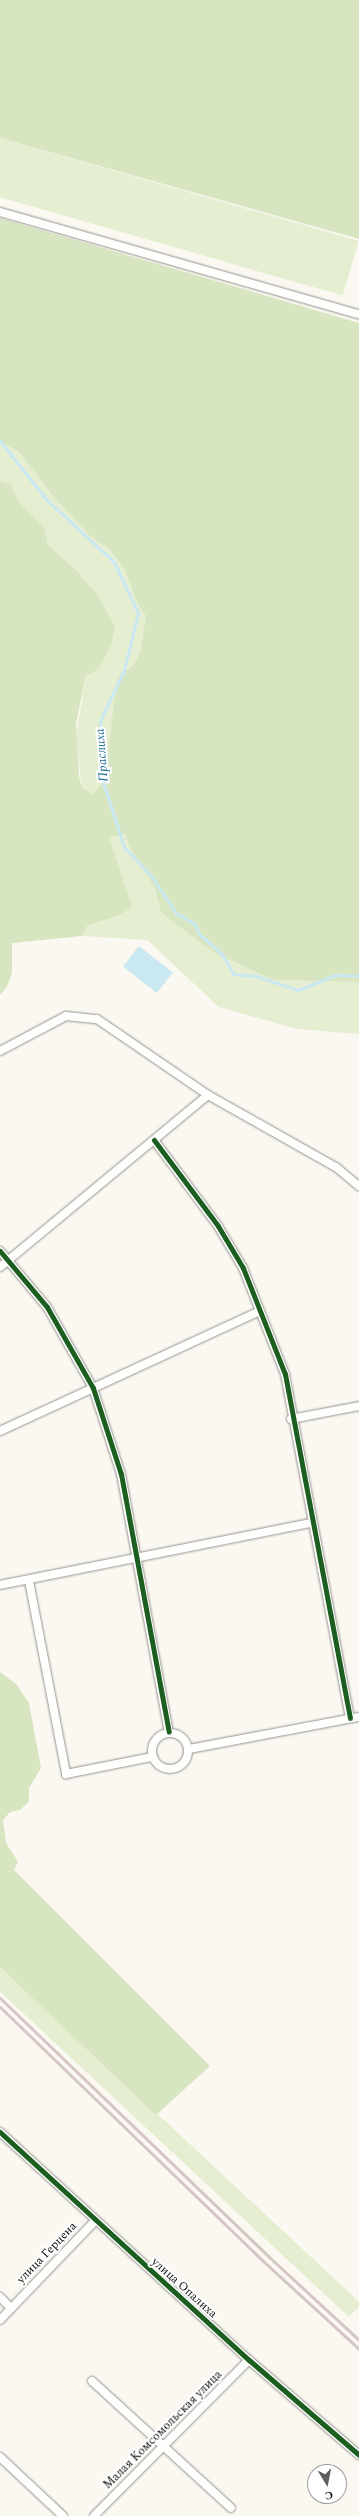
<!DOCTYPE html>
<meta charset="utf-8">
<style>
body{margin:0}
#map{position:relative;width:359px;height:2516px;overflow:hidden;background:#faf8f1;font-family:Spectral,serif}
div>[style]{position:absolute}
[style*='--x']{left:calc(var(--x)*1px);top:calc(var(--y)*1px);width:calc(var(--w)*1px);rotate:calc(var(--a)*1deg)}
.green>*{inset:0;background:#e6eed2;transform-origin:0 0}
.forest>*{inset:0;background:#d7e5c1}
.water>*{inset:0;background:#cae8f2;transform-origin:0 0}
.stream>*{height:3px;margin:-1.5px;padding:0 1.5px;transform-origin:1.5px;border-radius:1.5px;background:#cae8f2}
.roads{filter:drop-shadow(0 0 1px #949390) drop-shadow(0 0 1px #949390)}
.street>*{height:8px;margin:-4px;padding:0 4px;transform-origin:4px;border-radius:4px;background:#fefefd}
.street>.ring{margin:-4px;padding:0;box-sizing:content-box;background:none;border:8px solid #fefefd;border-radius:50%}
.rail>*{height:3px;margin:-1.5px;padding:0 1.5px;transform-origin:1.5px;border-radius:1.5px;background:#d5c6c6}
.cycleway>*{height:5px;margin:-2.5px;padding:0 2.5px;transform-origin:2.5px;border-radius:2.5px;background:#1b5e20}
span{translate:-50% -50%;white-space:nowrap;text-align:center;line-height:1.15;-webkit-text-stroke:4px #fff;paint-order:stroke}
.street-label{font-size:12px;color:#0d0d0d}
.water-label{font-size:13px;color:#1d6e97;font-style:italic}
.north{position:absolute;left:307px;top:2464px;width:40px;height:40px;box-sizing:border-box;background:#fff;border:1px solid #9e9e9e;border-radius:50%;rotate:170deg;font-size:11px;font-weight:700;line-height:16px;text-align:center;color:#0d0d0d}
.north::after{content:'';display:block;margin:auto;width:14px;height:18px;background:#605f5d;clip-path:polygon(50% 0,100% 100%,50% 72%,0 100%)}
</style>
<div id="map">
<div class="green">
<div style="left:0;top:138px;width:373px;height:57px;rotate:16deg"></div>
<div style="clip-path:polygon(0 442px,18px 451px,54px 497px,89px 535px,110px 550px,125px 570px,138px 605px,146px 616px,140px 652px,134px 664px,124px 670px,108px 750px,109px 775px,93px 795px,82px 788px,76px 737px,86px 675px,75px 569px,48px 545px,44px 527px,18px 501px,11px 484px,0 481px)"></div>
<div style="clip-path:polygon(126px 834px,131px 850px,155px 889px,161px 912px,273px 980px,359px 982px,359px 1034px,297px 1029px,219px 1007px,147px 940px,82px 936px,88px 925px,118px 916px,119px 876px,109px 837px)"></div>
<div style="left:0;top:1967px;width:494px;height:18px;rotate:43deg"></div>
</div>
<div class="forest">
<div style="clip-path:polygon(0 0,359px 0,359px 239px,0 138px)"></div>
<div style="clip-path:polygon(0 218px,359px 323px,359px 982px,273px 980px,213px 952px,161px 912px,155px 889px,131px 850px,125px 834px,109px 837px,132px 907px,118px 916px,88px 925px,82px 936px,12px 943px,12px 973px,7px 987px,0 995px,0 481px,11px 484px,18px 501px,44px 527px,48px 545px,75px 569px,98px 596px,115px 627px,111px 645px,98px 670px,86px 675px,76px 724px,79px 776px,82px 788px,93px 794px,109px 775px,108px 750px,118px 676px,134px 664px,140px 652px,146px 616px,138px 605px,125px 570px,110px 550px,89px 535px,54px 497px,18px 451px,0 442px)"></div>
<div style="clip-path:polygon(0 1672px,16px 1684px,29px 1703px,41px 1768px,29px 1788px,29px 1801px,20px 1810px,10px 1812px,3px 1820px,6px 1843px,18px 1862px,14px 1870px,210px 2066px,156px 2115px,0 1967px)"></div>
</div>
<div class="water">
<div style="left:139px;top:946px;width:43px;height:26px;rotate:38deg"></div>
</div>
<div class="stream">
<div style="--x:0;--y:441;--w:75;--a:51.5"></div>
<div style="--x:47;--y:500;--w:91;--a:42.8"></div>
<div style="--x:114;--y:562;--w:56;--a:64.8"></div>
<div style="--x:138;--y:613;--w:59;--a:103.8"></div>
<div style="--x:124;--y:670;--w:56;--a:115.2"></div>
<div style="--x:100;--y:721;--w:58;--a:88"></div>
<div style="--x:102;--y:779;--w:71;--a:72.1"></div>
<div style="--x:124;--y:847;--w:41;--a:47"></div>
<div style="--x:152;--y:877;--w:43;--a:56.3"></div>
<div style="--x:176;--y:913;--w:22;--a:30"></div>
<div style="--x:195;--y:924;--w:11;--a:68"></div>
<div style="--x:199;--y:934;--w:30;--a:41"></div>
<div style="--x:222;--y:954;--w:23;--a:61"></div>
<div style="--x:233;--y:974;--w:23;--a:5"></div>
<div style="--x:256;--y:976;--w:44;--a:18.4"></div>
<div style="--x:298;--y:990;--w:40;--a:-22"></div>
<div style="--x:335;--y:975;--w:24;--a:2"></div>
</div>
<div class="roads">
<div class="street">
<div style="--x:0;--y:212;--w:373;--a:15.9"></div>
<div style="--x:0;--y:1051;--w:75;--a:-27.9"></div>
<div style="--x:66;--y:1016;--w:31;--a:6"></div>
<div style="--x:97;--y:1019;--w:135;--a:34.4"></div>
<div style="--x:208;--y:1095;--w:147;--a:29.4"></div>
<div style="--x:336;--y:1167;--w:30;--a:40"></div>
<div style="--x:154;--y:1140;--w:107;--a:53.3"></div>
<div style="--x:218;--y:1226;--w:49;--a:59.2"></div>
<div style="--x:243;--y:1268;--w:114;--a:68.4"></div>
<div style="--x:285;--y:1374;--w:350;--a:79.3"></div>
<div style="--x:0;--y:1251;--w:73;--a:50"></div>
<div style="--x:47;--y:1307;--w:93;--a:60.4"></div>
<div style="--x:93;--y:1388;--w:90;--a:72"></div>
<div style="--x:121;--y:1474;--w:262;--a:79.5"></div>
<div style="--x:0;--y:1267;--w:270;--a:-39.6"></div>
<div style="--x:291;--y:1419;--w:69;--a:-10.8"></div>
<div style="--x:0;--y:1431;--w:286;--a:-24.8"></div>
<div style="--x:29;--y:1581;--w:197;--a:79.1"></div>
<div style="--x:66;--y:1774;--w:88;--a:-11.2"></div>
<div style="--x:0;--y:1585;--w:317;--a:-11.3"></div>
<div class="ring" style="left:152px;top:1733px;width:28px;height:28px"></div>
<div style="--x:189;--y:1749;--w:173;--a:-10.7"></div>
<div style="--x:0;--y:2132;--w:338;--a:42.5"></div>
<div style="--x:249;--y:2360;--w:145;--a:40.8"></div>
<div style="--x:0;--y:2297;--w:16;--a:45"></div>
<div style="--x:0;--y:2320;--w:137;--a:-46.2"></div>
<div style="--x:92;--y:2381;--w:188;--a:42.4"></div>
<div style="--x:0;--y:2457;--w:86;--a:43.1"></div>
<div style="--x:94;--y:2516;--w:220;--a:-45.2"></div>
</div>
</div>
<div class="rail">
<div style="--x:0;--y:1998;--w:372;--a:43.9"></div>
<div style="--x:268;--y:2256;--w:124;--a:42.7"></div>
<div style="--x:0;--y:2007;--w:366;--a:44"></div>
<div style="--x:263;--y:2261;--w:130;--a:42.5"></div>
</div>
<div class="cycleway">
<div style="--x:154;--y:1140;--w:107;--a:53.3"></div>
<div style="--x:218;--y:1226;--w:49;--a:59.2"></div>
<div style="--x:243;--y:1268;--w:114;--a:68.4"></div>
<div style="--x:285;--y:1374;--w:350;--a:79.3"></div>
<div style="--x:0;--y:1251;--w:73;--a:50"></div>
<div style="--x:47;--y:1307;--w:93;--a:60.4"></div>
<div style="--x:93;--y:1388;--w:90;--a:72"></div>
<div style="--x:121;--y:1474;--w:262;--a:79.5"></div>
<div style="--x:0;--y:2132;--w:338;--a:42.5"></div>
<div style="--x:249;--y:2360;--w:145;--a:40.8"></div>
</div>
<div class="street-label">
<span style="left:47px;top:2253px;rotate:-46deg">улица Герцена</span>
<span style="left:184px;top:2288px;rotate:42deg">улица Опалиха</span>
<span style="left:163px;top:2430px;rotate:-45deg">Малая Комсомольская улица</span>
</div>
<div class="water-label">
<span style="left:102px;top:755px;rotate:-94deg">Праслиха</span>
</div>
<div class="north">С</div>
</div>
